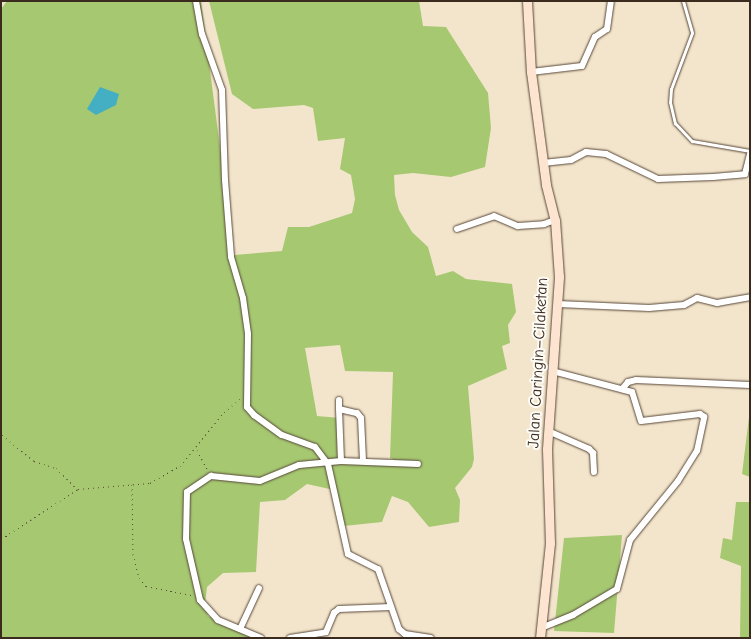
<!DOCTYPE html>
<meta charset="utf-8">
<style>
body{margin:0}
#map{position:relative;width:751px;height:639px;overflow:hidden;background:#f3e5cb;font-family:"Comic Neue",sans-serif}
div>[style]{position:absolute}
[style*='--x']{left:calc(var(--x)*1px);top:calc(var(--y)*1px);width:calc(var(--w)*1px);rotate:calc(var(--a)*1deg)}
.green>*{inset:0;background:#a6c871}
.water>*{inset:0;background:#44aec3}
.path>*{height:1px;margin-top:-0.5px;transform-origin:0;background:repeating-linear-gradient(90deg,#574638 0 1px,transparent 0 5px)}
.roads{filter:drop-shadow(0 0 1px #574638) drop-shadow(0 0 1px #574638)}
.lane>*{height:3px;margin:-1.5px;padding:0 1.5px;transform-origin:1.5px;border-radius:1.5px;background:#fff}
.street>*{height:6px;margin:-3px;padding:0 3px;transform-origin:3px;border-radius:3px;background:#fff}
.secondary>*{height:9px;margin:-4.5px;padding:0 4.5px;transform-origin:4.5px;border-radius:4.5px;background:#fde4d0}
span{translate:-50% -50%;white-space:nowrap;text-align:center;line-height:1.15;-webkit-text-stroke:4px #fdfcf7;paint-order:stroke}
.street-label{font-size:16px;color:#3b2a1e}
.frame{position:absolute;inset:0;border:2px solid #3b2a1e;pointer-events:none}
</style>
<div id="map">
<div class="green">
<div style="clip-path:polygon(evenodd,7px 1px,201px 1px,234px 255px,282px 251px,288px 227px,309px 227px,352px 213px,355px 199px,351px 175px,340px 169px,345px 138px,318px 141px,313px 108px,304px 105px,253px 109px,232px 94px,209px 1px,419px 1px,423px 26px,446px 27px,488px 93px,491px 128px,485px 167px,451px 177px,413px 173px,394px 175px,395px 195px,399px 210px,412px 232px,428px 247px,436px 276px,453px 271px,466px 279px,512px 284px,516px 312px,508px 325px,510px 343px,502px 346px,507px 369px,468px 386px,474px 459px,472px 467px,455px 488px,460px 500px,459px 522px,429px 527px,408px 502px,392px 496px,382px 522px,344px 526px,334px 490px,307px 484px,285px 500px,260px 502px,256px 572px,223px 573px,207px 587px,205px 604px,208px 616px,245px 632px,251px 638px,1px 638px,1px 9px,7px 1px,340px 345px,345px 371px,393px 372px,390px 458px,397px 461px,339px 459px,340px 418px,317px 416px,305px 348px,340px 345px)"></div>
<div style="clip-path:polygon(750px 409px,750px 477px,742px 474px)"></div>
<div style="clip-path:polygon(736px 502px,750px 502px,750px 638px,740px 638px,741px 566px,720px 558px,723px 538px,732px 540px)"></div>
<div style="clip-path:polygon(622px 535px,614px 633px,554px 631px,564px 538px)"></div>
</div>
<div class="water">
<div style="clip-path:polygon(100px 87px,119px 94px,116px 105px,96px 115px,87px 109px)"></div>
</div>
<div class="path">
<div style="--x:2;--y:435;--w:41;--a:39.1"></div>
<div style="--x:34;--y:461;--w:23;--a:18"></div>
<div style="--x:56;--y:468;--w:30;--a:45"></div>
<div style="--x:197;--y:450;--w:24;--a:62"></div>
<div style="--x:132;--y:484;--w:70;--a:89.2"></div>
<div style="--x:133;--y:554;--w:25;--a:76"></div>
<div style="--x:139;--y:578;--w:11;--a:49"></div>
<div style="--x:146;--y:586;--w:46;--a:11.3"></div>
<div style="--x:1;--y:536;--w:7;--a:0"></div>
<div style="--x:1;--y:539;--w:92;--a:-33"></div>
<div style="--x:78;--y:489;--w:72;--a:-4.8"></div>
<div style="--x:150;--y:483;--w:34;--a:-30"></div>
<div style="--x:180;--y:466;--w:70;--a:-50.8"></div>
<div style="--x:224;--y:412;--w:21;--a:-39"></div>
</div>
<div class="roads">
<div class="lane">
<div style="--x:683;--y:1;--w:33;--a:74"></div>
<div style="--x:692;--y:33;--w:60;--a:110.6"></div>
<div style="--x:671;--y:89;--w:13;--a:94"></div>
<div style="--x:670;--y:102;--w:22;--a:77"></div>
<div style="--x:675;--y:123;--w:25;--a:47"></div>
<div style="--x:692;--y:141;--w:59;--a:9.8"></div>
</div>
<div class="street">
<div style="--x:196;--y:1;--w:34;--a:80"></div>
<div style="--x:202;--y:34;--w:59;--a:70.3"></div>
<div style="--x:222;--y:90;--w:90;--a:88.1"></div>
<div style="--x:225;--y:180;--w:77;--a:85.5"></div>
<div style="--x:231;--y:257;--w:43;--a:73.7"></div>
<div style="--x:243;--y:298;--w:36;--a:82"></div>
<div style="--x:248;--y:334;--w:73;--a:90.8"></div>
<div style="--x:247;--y:407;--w:11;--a:49"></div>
<div style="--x:254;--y:415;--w:34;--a:36"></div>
<div style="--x:282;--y:435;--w:35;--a:20"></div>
<div style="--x:315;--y:447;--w:21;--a:53"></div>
<div style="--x:328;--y:464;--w:92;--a:77.5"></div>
<div style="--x:348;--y:554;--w:34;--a:27"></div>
<div style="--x:378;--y:569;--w:64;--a:70.7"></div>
<div style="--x:399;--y:629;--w:8;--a:40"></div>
<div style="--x:405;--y:634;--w:26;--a:9"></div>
<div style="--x:531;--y:72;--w:51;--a:-6.7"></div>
<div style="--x:582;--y:66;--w:32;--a:-66"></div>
<div style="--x:595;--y:37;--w:14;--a:-34"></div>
<div style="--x:607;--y:29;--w:28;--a:-82"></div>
<div style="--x:543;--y:163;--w:28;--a:-6"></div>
<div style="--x:571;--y:160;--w:17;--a:-28"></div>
<div style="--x:586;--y:152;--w:20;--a:6"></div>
<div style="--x:606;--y:154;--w:58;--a:25.7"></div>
<div style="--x:658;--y:179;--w:55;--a:-2.1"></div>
<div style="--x:713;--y:177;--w:32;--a:-5"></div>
<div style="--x:745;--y:174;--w:21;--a:-76"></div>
<div style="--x:457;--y:229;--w:39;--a:-19"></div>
<div style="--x:494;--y:216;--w:26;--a:23"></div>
<div style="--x:518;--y:226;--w:26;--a:-4"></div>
<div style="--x:544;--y:224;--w:12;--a:-20"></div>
<div style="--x:558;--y:304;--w:91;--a:2.5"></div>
<div style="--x:649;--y:308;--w:35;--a:-5"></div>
<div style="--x:684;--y:305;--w:15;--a:-28"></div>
<div style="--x:697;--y:298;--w:21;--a:14"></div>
<div style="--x:717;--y:303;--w:34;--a:-10"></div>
<div style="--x:622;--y:389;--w:9;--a:-49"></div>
<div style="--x:628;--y:382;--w:8;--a:-14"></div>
<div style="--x:636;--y:380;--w:114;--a:2.5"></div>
<div style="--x:339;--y:400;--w:9;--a:90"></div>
<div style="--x:339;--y:409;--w:18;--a:13"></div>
<div style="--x:357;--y:413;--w:6;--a:51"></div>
<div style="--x:361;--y:418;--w:43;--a:87.3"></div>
<div style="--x:339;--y:409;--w:52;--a:87.8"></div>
<div style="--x:548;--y:431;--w:45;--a:23.7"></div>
<div style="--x:589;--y:449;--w:6;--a:45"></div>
<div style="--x:593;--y:453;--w:19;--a:87"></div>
<div style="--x:541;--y:628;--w:35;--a:-22"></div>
<div style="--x:573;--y:615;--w:51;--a:-30.6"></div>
<div style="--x:617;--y:589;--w:51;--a:-75.1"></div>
<div style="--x:630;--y:540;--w:76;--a:-50.9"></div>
<div style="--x:678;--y:481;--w:36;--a:-58"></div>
<div style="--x:697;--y:451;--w:35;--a:-78"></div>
<div style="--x:704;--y:417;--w:5;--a:-143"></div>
<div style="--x:700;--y:414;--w:59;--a:173.2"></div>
<div style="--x:641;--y:421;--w:30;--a:-107"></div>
<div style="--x:632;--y:392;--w:83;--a:-165.3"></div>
<div style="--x:240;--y:629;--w:45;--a:-65.1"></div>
<div style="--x:261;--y:638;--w:47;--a:-157.3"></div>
<div style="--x:218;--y:620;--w:27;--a:-132"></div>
<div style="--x:200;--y:600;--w:63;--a:-102.9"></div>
<div style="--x:186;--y:539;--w:47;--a:-88.8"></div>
<div style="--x:187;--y:492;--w:29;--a:-34"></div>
<div style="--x:211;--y:476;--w:49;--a:5.8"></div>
<div style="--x:260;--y:481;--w:42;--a:-22.3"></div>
<div style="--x:299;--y:465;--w:42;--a:-5.4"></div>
<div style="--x:341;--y:461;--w:77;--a:2.2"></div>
<div style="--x:290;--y:638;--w:36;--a:-9"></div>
<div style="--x:326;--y:632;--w:21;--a:-67"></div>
<div style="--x:334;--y:613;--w:6;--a:-39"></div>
<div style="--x:339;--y:609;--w:52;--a:-2.2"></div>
</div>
<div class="secondary">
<div style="--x:527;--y:1;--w:71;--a:86.8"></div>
<div style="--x:531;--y:72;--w:114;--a:82.4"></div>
<div style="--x:546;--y:185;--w:36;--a:76"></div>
<div style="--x:555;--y:220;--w:57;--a:86"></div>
<div style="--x:559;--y:277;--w:172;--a:94"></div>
<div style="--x:547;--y:449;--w:94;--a:88.2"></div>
<div style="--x:550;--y:543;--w:96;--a:96"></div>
</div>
</div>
<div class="street-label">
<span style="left:538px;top:363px;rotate:-87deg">Jalan Caringin–Cilaketan</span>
</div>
<div class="frame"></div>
</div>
